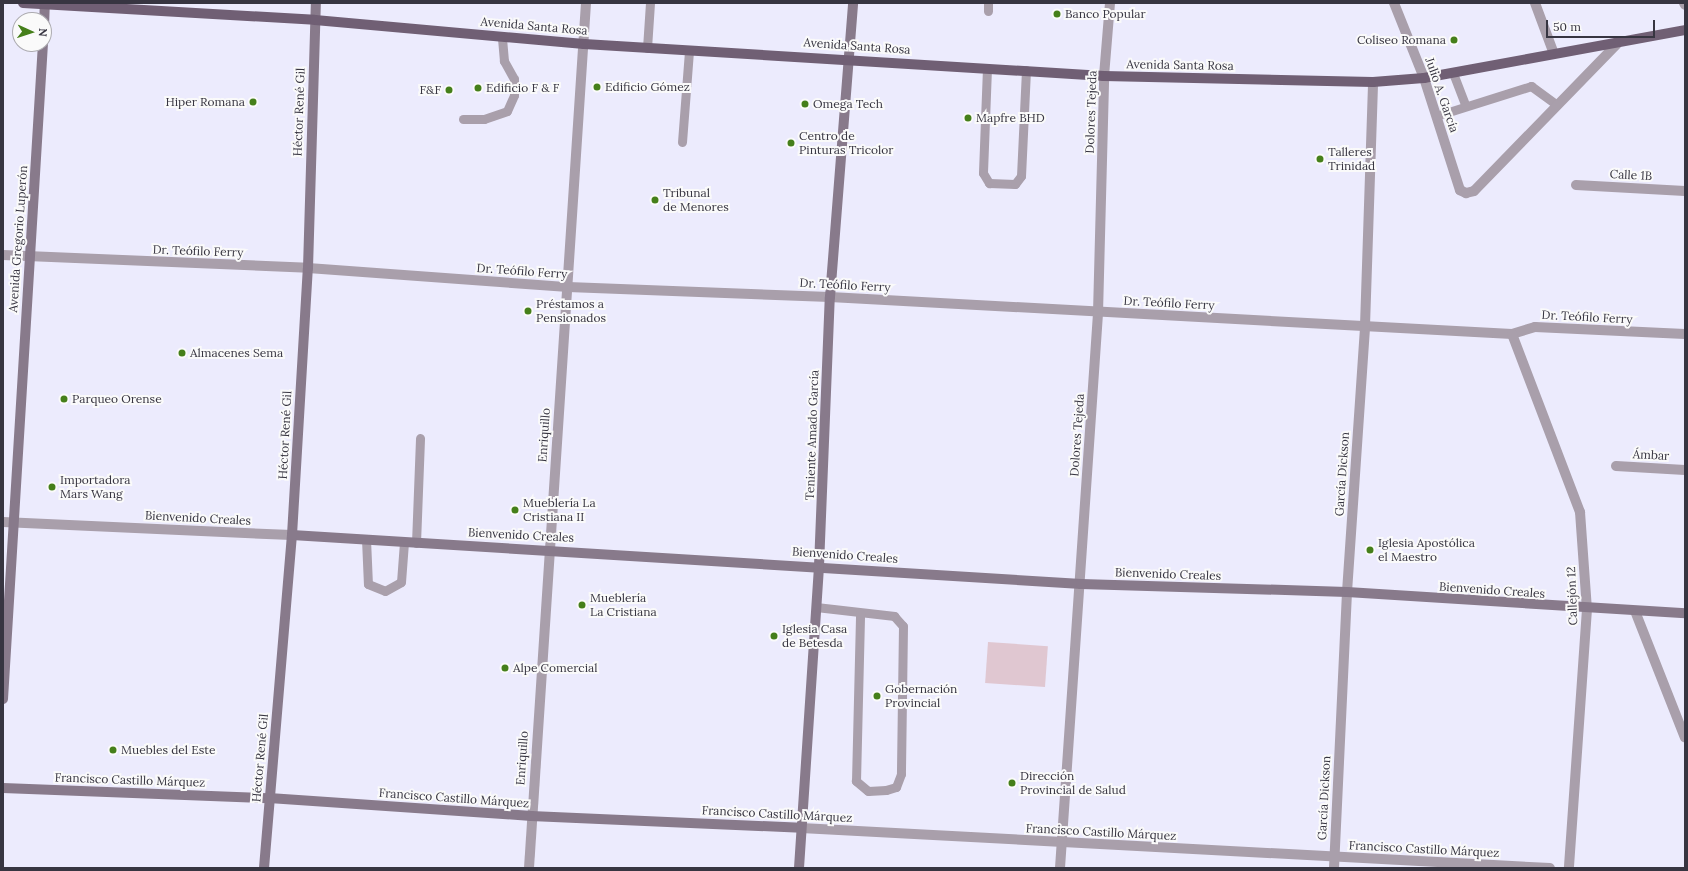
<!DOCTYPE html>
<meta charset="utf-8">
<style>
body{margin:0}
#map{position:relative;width:1688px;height:871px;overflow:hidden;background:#ecebfd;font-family:Lora,serif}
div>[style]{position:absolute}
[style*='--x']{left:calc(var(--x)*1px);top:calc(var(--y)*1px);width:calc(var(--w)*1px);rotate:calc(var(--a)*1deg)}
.green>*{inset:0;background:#e0c7d1;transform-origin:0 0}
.lane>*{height:9px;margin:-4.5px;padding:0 4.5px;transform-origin:4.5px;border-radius:4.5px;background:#a99fab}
.street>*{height:10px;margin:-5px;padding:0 5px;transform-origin:5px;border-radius:5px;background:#a99fab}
.secondary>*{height:10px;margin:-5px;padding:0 5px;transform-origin:5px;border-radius:5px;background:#887a8b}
.primary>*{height:10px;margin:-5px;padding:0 5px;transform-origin:5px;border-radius:5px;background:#705f74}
.dots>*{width:11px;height:11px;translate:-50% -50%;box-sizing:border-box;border:2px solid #fafafa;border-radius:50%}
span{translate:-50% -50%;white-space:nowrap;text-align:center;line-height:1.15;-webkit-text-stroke:4px #fafafa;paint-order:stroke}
.poi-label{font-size:12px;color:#373541}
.left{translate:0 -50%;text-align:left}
.right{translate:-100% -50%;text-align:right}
.street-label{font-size:12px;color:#373541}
.frame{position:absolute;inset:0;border:4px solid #373541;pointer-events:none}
.north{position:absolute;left:12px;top:12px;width:40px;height:40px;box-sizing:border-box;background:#fafafa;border:1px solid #acabb0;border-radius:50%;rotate:93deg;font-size:11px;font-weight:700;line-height:16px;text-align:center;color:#373541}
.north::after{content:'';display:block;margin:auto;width:14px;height:18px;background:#457f1a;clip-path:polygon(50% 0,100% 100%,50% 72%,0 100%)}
.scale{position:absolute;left:1546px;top:20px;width:109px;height:18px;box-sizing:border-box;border:2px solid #373541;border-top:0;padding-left:5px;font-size:12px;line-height:14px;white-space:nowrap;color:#373541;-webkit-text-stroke:3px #fafafa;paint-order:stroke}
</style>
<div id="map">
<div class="green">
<div style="left:988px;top:642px;width:60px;height:41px;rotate:4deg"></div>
</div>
<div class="lane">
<div style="--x:988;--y:11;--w:8;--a:-90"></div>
<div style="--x:647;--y:48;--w:45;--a:-86.2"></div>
<div style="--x:987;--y:68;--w:105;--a:92.2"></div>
<div style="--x:983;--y:173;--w:12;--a:59"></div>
<div style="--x:989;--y:183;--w:26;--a:2"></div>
<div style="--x:1015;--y:184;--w:10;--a:-53"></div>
<div style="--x:1021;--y:176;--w:106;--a:-87.3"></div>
<div style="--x:1453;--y:73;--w:34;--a:69"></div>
<div style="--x:1436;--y:116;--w:100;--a:-17.5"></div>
<div style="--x:1531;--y:86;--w:32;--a:36"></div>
<div style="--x:463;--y:119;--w:21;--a:0"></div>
<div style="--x:484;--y:119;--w:24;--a:-19"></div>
<div style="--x:507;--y:111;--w:17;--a:-66"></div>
<div style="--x:514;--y:95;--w:16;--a:-90"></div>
<div style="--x:514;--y:79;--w:21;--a:-119"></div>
<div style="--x:504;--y:61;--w:24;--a:-95"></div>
<div style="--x:682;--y:142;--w:92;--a:-85.6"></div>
<div style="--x:366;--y:539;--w:45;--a:87.5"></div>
<div style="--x:368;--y:584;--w:18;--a:22"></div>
<div style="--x:385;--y:591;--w:18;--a:-29"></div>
<div style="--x:401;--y:582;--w:40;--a:-85.7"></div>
<div style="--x:416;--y:543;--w:105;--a:-87.8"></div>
<div style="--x:816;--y:607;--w:79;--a:6.6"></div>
<div style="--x:894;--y:616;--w:13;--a:48"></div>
<div style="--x:903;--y:626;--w:148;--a:90.8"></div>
<div style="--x:901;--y:774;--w:14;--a:111"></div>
<div style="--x:896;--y:787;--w:10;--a:163"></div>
<div style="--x:886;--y:790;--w:18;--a:177"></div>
<div style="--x:868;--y:791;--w:16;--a:-140"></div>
<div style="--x:856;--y:781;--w:168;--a:-88.6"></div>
</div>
<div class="street">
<div style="--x:1394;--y:3;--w:81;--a:68.2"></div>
<div style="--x:1424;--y:78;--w:118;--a:72.2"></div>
<div style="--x:1460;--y:190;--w:7;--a:27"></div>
<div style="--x:1466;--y:193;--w:8;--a:-14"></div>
<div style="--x:1474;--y:191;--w:205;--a:-45.8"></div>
<div style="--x:1535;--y:3;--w:54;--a:69.6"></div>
<div style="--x:1684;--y:3;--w:2;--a:63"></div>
<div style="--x:1576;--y:185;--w:109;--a:3.2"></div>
<div style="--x:3;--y:255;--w:305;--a:2.4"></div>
<div style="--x:308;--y:268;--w:261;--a:4.2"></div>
<div style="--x:568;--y:287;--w:262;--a:2.2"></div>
<div style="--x:830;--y:297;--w:683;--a:3.11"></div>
<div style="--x:1512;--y:334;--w:24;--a:-17"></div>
<div style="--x:1535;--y:327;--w:150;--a:2.7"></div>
<div style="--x:1512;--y:334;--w:191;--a:69.1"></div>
<div style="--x:1580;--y:512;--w:97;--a:85.9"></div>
<div style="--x:1587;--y:609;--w:260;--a:94"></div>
<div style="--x:1616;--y:466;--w:69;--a:3.3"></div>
<div style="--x:3;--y:522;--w:289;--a:2.6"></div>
<div style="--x:1635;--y:611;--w:136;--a:68.5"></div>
<div style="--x:801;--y:828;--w:750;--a:3.06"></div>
<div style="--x:529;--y:868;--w:867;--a:-86.23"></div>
<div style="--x:1060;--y:868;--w:556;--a:-86.08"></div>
<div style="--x:1098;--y:313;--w:237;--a:-88.5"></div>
<div style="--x:1104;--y:76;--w:73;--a:-85.3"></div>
<div style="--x:1334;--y:868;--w:276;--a:-87.3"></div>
<div style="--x:1347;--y:592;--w:267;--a:-86.1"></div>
<div style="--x:1365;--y:326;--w:244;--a:-88.1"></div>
</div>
<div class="secondary">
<div style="--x:44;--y:27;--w:24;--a:-88"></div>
<div style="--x:292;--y:535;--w:791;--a:3.55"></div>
<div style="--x:1081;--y:584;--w:266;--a:1.7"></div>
<div style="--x:1347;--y:592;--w:339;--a:3.6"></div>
<div style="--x:3;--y:699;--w:656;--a:-86.51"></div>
<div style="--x:3;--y:788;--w:266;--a:2.2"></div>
<div style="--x:269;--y:798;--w:263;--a:3.9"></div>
<div style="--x:531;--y:816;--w:270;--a:2.5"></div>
<div style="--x:264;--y:868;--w:334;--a:-85.2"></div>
<div style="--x:292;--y:535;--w:267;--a:-86.6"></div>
<div style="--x:308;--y:268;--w:265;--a:-88.3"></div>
<div style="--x:799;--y:868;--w:303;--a:-86.2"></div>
<div style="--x:819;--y:566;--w:269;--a:-87.7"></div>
<div style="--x:830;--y:297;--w:295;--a:-85.5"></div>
</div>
<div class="primary">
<div style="--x:23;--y:3;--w:292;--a:3.3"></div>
<div style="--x:315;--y:20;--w:270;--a:5.1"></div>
<div style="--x:584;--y:44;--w:521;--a:3.52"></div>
<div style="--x:1104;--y:76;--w:269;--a:1.3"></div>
<div style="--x:1373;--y:82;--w:51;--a:-4.5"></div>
<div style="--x:1424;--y:78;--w:265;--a:-10.4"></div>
</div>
<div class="dots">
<div style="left:1057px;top:14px;background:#457f1a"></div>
<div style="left:1454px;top:40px;background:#457f1a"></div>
<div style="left:597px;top:87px;background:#457f1a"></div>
<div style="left:478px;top:88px;background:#457f1a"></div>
<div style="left:449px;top:90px;background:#457f1a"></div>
<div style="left:253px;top:102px;background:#457f1a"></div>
<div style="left:805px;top:104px;background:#457f1a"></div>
<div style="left:968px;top:118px;background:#457f1a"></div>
<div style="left:791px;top:143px;background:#457f1a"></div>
<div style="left:1320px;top:159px;background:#457f1a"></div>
<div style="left:655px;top:200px;background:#457f1a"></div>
<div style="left:528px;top:311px;background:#457f1a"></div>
<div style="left:182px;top:353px;background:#457f1a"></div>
<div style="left:64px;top:399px;background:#457f1a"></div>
<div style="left:52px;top:487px;background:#457f1a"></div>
<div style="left:515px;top:510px;background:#457f1a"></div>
<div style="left:1370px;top:550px;background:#457f1a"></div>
<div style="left:582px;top:605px;background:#457f1a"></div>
<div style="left:774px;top:636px;background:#457f1a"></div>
<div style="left:505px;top:668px;background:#457f1a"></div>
<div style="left:877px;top:696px;background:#457f1a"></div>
<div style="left:113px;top:750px;background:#457f1a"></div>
<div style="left:1012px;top:783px;background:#457f1a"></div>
</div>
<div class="poi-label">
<span class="left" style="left:1065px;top:14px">Banco Popular</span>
<span class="right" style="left:1446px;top:40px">Coliseo Romana</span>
<span class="left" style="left:605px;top:87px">Edificio Gómez</span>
<span class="left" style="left:486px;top:88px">Edificio F &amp; F</span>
<span class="right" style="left:441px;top:90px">F&amp;F</span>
<span class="right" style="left:245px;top:102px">Hiper Romana</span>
<span class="left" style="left:813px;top:104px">Omega Tech</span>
<span class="left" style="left:976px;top:118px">Mapfre BHD</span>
<span class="left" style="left:799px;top:143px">Centro de<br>Pinturas Tricolor</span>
<span class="left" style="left:1328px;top:159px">Talleres<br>Trinidad</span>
<span class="left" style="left:663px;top:200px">Tribunal<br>de Menores</span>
<span class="left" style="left:536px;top:311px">Préstamos a<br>Pensionados</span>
<span class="left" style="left:190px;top:353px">Almacenes Sema</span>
<span class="left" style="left:72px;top:399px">Parqueo Orense</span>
<span class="left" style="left:60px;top:487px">Importadora<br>Mars Wang</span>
<span class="left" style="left:523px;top:510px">Mueblería La<br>Cristiana II</span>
<span class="left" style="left:1378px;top:550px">Iglesia Apostólica<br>el Maestro</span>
<span class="left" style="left:590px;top:605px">Mueblería<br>La Cristiana</span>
<span class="left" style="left:782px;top:636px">Iglesia Casa<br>de Betesda</span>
<span class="left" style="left:513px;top:668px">Alpe Comercial</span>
<span class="left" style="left:885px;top:696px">Gobernación<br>Provincial</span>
<span class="left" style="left:121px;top:750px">Muebles del Este</span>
<span class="left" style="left:1020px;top:783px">Dirección<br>Provincial de Salud</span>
</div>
<div class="street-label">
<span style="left:534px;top:26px;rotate:5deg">Avenida Santa Rosa</span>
<span style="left:857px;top:46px;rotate:4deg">Avenida Santa Rosa</span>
<span style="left:1180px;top:65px;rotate:1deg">Avenida Santa Rosa</span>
<span style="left:1442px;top:95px;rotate:71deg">Julio A. García</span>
<span style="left:299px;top:112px;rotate:-88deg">Héctor René Gil</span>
<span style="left:1091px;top:112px;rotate:-88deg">Dolores Tejeda</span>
<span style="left:1631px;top:175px;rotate:3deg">Calle 1B</span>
<span style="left:18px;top:239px;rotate:-86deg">Avenida Gregorio Luperón</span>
<span style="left:198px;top:251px;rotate:2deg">Dr. Teófilo Ferry</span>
<span style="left:522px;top:271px;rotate:4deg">Dr. Teófilo Ferry</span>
<span style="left:845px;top:285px;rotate:3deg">Dr. Teófilo Ferry</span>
<span style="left:1169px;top:303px;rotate:3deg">Dr. Teófilo Ferry</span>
<span style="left:1587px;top:317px;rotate:3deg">Dr. Teófilo Ferry</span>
<span style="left:285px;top:435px;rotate:-87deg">Héctor René Gil</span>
<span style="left:544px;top:435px;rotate:-86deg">Enriquillo</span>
<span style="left:812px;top:435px;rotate:-88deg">Teniente Amado García</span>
<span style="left:1077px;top:435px;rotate:-86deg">Dolores Tejeda</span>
<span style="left:1651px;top:455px;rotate:3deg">Ámbar</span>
<span style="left:1342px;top:474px;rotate:-86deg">García Dickson</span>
<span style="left:198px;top:518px;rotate:3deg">Bienvenido Creales</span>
<span style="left:521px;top:535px;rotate:3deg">Bienvenido Creales</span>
<span style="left:845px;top:555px;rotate:4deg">Bienvenido Creales</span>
<span style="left:1168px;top:574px;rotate:2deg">Bienvenido Creales</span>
<span style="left:1492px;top:590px;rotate:4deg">Bienvenido Creales</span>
<span style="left:1572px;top:596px;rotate:-92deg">Callejón 12</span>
<span style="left:260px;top:758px;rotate:-85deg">Héctor René Gil</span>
<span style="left:522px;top:758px;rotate:-86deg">Enriquillo</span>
<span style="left:130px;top:780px;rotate:2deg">Francisco Castillo Márquez</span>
<span style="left:454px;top:798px;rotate:4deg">Francisco Castillo Márquez</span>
<span style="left:1324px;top:798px;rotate:-87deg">García Dickson</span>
<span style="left:777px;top:814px;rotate:3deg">Francisco Castillo Márquez</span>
<span style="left:1101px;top:832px;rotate:3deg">Francisco Castillo Márquez</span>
<span style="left:1424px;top:849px;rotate:3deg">Francisco Castillo Márquez</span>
</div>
<div class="frame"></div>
<div class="north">N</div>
<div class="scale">50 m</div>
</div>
